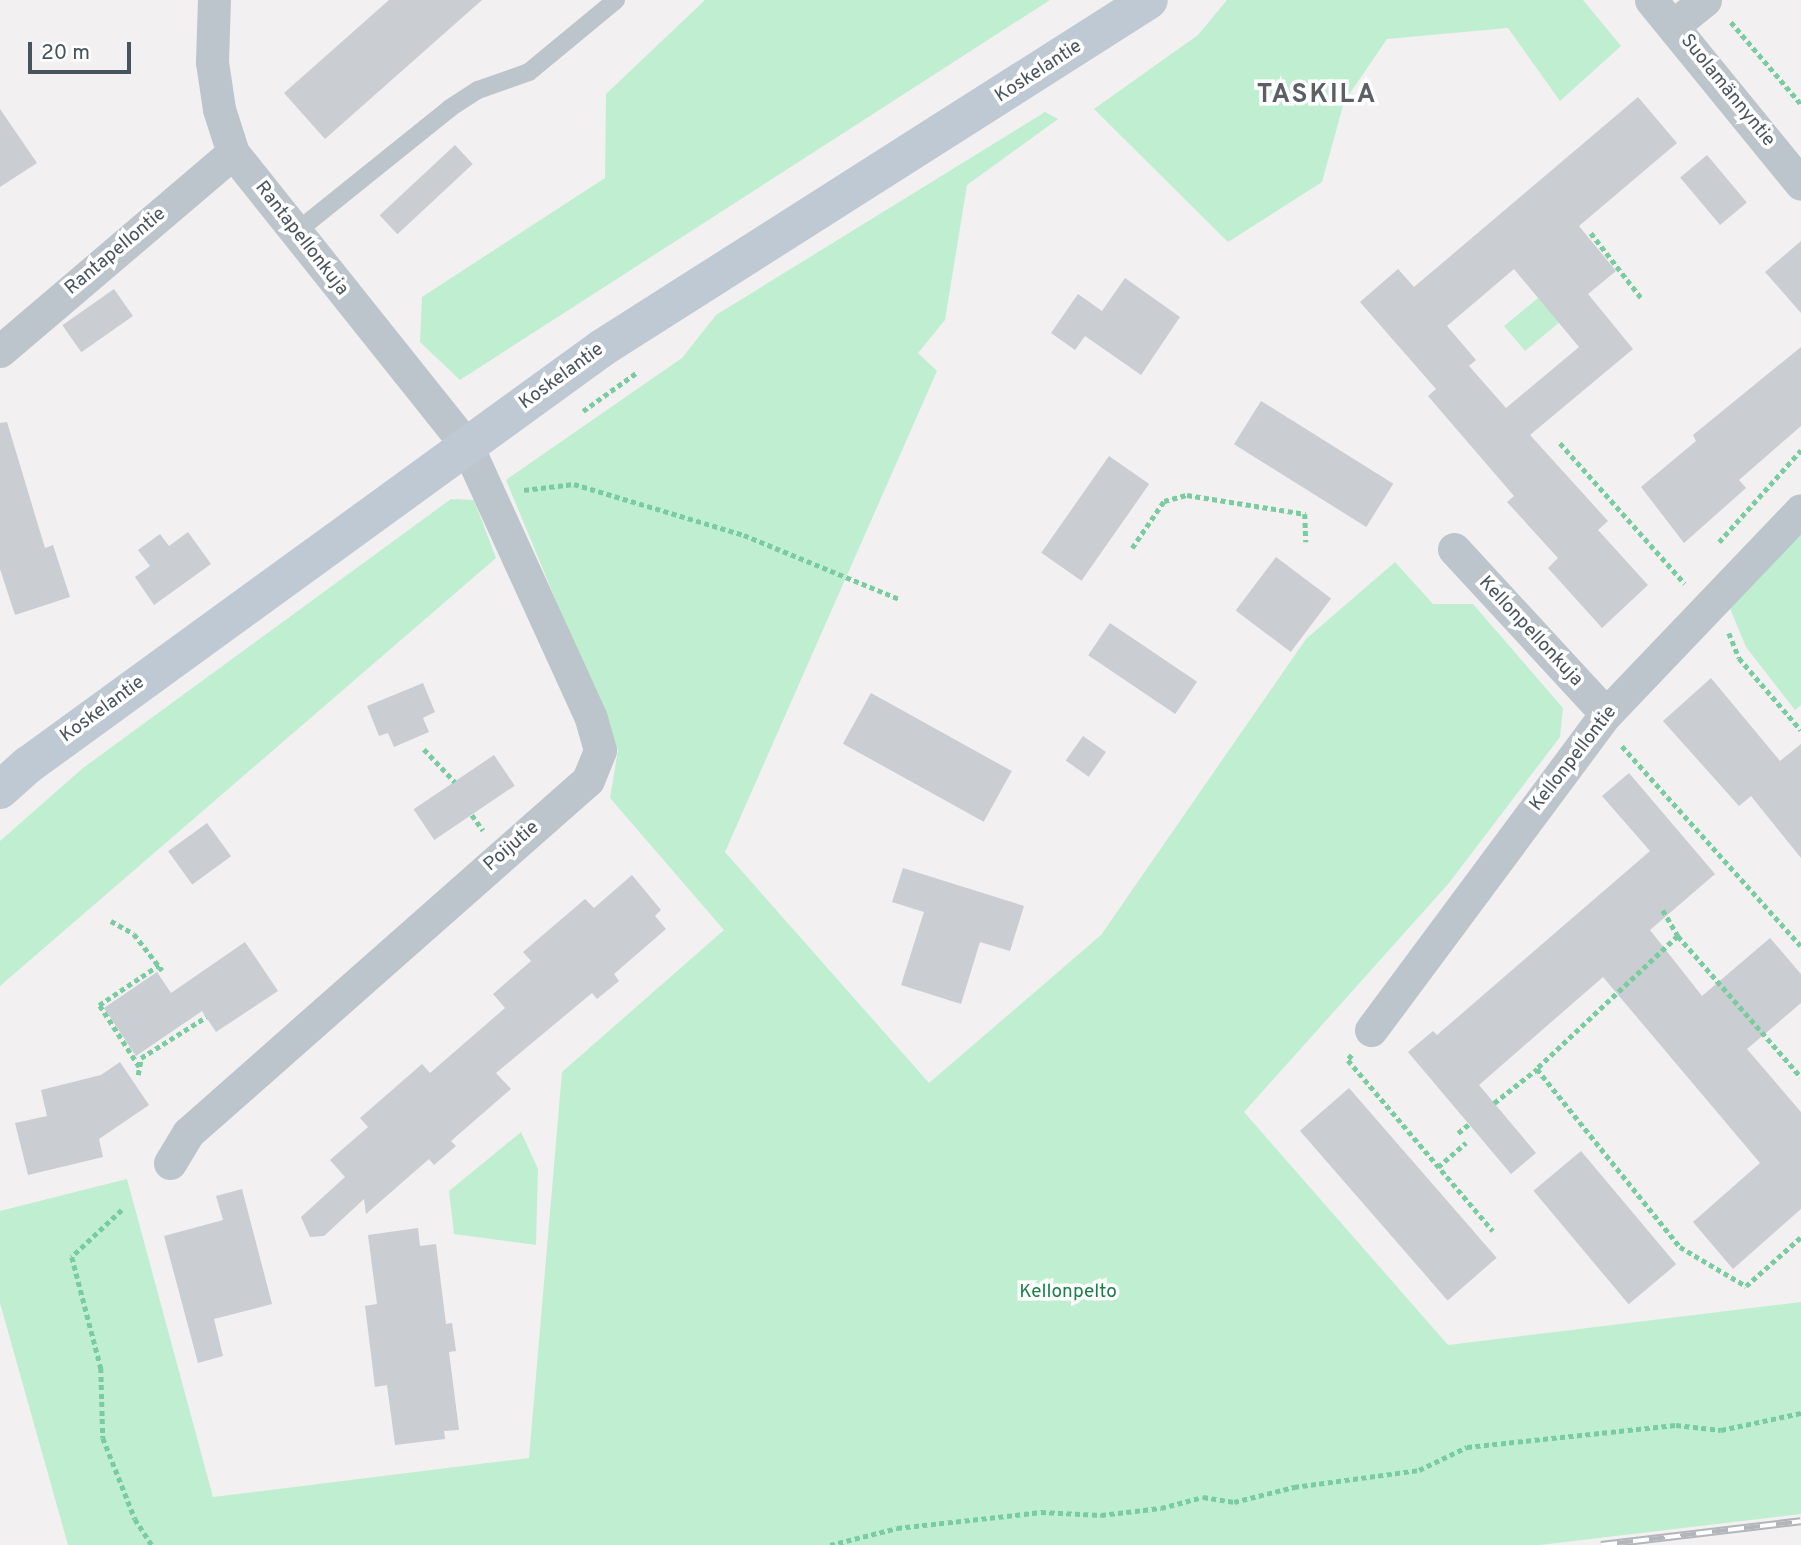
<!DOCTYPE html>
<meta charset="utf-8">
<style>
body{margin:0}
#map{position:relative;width:1801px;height:1545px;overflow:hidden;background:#f2f0f0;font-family:Overpass,sans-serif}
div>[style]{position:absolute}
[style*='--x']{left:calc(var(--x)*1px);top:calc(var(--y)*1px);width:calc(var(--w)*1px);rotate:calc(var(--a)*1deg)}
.green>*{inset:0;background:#bfefd0}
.building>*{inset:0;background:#cacdd2;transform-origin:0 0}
.path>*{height:4.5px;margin-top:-2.25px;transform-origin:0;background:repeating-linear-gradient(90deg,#78cc9f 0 5px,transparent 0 8.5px)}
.lane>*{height:18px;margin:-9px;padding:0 9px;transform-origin:9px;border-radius:9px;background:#bcc5cc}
.street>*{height:33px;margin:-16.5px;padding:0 16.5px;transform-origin:16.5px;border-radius:16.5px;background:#bcc5cc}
.secondary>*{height:38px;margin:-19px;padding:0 19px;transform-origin:19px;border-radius:19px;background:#bec9d3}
.rail>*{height:8px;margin-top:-4px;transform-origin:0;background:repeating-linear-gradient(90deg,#fff 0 16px,#b2b5ba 0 32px);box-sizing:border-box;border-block:2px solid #b2b5ba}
span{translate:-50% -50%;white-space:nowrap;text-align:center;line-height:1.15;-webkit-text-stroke:7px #fff;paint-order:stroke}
.street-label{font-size:19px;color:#48545d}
.park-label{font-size:19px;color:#197e47}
.district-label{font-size:26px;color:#5c6065;font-weight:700;letter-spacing:2px}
.scale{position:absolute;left:28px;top:42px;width:103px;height:32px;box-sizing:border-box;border:4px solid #48545d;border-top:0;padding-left:9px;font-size:21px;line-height:24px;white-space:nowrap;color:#48545d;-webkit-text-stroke:5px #fff;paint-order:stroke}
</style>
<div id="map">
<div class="green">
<div style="clip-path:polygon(705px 0,1050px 0,460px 380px,420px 342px,422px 297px,605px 178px,606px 94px)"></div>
<div style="clip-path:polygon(1227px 0,1583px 0,1621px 46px,1560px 101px,1508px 28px,1387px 39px,1344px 102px,1322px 182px,1228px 242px,1094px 109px,1198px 35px)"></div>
<div style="clip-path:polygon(1045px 112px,1058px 119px,967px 185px,945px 320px,918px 353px,937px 371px,725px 852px,929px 1083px,1101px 935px,1306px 639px,1395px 562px,1433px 604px,1473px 604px,1563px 708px,1560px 737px,1449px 883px,1244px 1112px,1448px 1345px,1801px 1302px,1801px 1514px,1540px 1545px,68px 1545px,0 1303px,0 1211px,127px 1179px,213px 1497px,529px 1458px,562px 1072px,724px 930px,610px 798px,618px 750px,506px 480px,682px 358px,716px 315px)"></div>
<div style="clip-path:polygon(1538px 298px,1568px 315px,1525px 351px,1504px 326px)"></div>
<div style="clip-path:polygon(451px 499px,474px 500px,496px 558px,0 986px,0 841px,83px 768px)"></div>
<div style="clip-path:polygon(1801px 528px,1801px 705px,1795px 710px,1746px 647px,1729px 606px)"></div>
<div style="clip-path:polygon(521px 1132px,538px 1169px,536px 1245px,454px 1234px,449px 1191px)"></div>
</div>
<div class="building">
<div style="clip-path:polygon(389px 0,482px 0,325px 139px,284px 93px)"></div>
<div style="clip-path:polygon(evenodd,1638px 97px,1677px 143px,1579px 226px,1616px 271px,1588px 294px,1633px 349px,1530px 435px,1608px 521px,1598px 530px,1648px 585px,1602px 628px,1548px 568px,1558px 558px,1507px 502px,1514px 496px,1428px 396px,1436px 389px,1360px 302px,1398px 269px,1414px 287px,1638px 97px,1514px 269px,1579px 347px,1506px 408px,1469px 366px,1476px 360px,1447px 326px,1514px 269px)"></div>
<div style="clip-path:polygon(0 109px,37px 163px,0 187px)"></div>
<div style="left:455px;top:145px;width:26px;height:103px;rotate:47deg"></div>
<div style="left:1707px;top:155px;width:62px;height:35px;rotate:50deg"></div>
<div style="clip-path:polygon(1801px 241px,1801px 313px,1765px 272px)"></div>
<div style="clip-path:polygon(1125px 278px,1180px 317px,1141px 375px,1085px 336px,1075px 350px,1051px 333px,1078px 294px,1102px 311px)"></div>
<div style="left:114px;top:289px;width:33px;height:63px;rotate:55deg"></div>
<div style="clip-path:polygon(1801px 347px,1801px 426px,1739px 480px,1746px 488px,1684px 543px,1641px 487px,1696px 441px,1693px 435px)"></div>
<div style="left:1261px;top:401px;width:156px;height:51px;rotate:32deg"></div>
<div style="clip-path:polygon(7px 422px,45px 548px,53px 545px,70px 597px,15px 615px,0 569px,0 423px)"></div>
<div style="left:1109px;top:456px;width:49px;height:118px;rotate:35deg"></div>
<div style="clip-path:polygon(188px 532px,211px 564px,154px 605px,135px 577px,150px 566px,138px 550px,160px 534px,169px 546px)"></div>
<div style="left:1276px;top:557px;width:69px;height:67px;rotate:37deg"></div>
<div style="left:1110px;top:623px;width:105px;height:39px;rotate:34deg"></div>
<div style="clip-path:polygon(1711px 678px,1780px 761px,1801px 744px,1801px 858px,1751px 796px,1739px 806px,1663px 721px)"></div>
<div style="clip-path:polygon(423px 683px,435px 712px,423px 718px,429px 732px,394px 747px,388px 733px,379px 736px,367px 706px)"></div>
<div style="left:871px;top:693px;width:161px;height:58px;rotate:29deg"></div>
<div style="left:1083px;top:736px;width:28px;height:30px;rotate:35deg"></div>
<div style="left:494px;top:755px;width:37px;height:97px;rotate:56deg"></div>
<div style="clip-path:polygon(1629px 773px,1715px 874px,1650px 930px,1702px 996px,1770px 938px,1801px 974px,1801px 1003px,1747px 1049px,1801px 1112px,1801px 1209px,1733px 1269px,1693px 1222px,1760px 1163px,1603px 977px,1479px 1085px,1536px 1153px,1511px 1174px,1408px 1052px,1433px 1031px,1437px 1035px,1650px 851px,1602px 796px)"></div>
<div style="left:207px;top:823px;width:41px;height:48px;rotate:54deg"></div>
<div style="clip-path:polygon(903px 868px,1024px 906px,1010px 951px,980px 942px,961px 1004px,901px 985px,924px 912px,892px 902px)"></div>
<div style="clip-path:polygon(632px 875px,661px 910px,655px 916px,666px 929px,614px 974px,619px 981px,597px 999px,592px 993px,496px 1073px,511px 1089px,451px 1141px,456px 1146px,434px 1165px,429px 1159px,366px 1214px,364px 1199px,324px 1236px,310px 1237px,301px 1217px,345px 1177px,330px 1160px,368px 1127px,360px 1118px,422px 1064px,430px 1073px,505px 1008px,493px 994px,531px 961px,523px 952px,585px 899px,594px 908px)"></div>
<div style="clip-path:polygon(245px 942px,278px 991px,216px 1032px,202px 1011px,136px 1056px,104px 1008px,157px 972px,171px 993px)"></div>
<div style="clip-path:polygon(120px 1062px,149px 1105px,99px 1139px,103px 1157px,28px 1175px,15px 1123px,47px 1116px,41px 1090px,101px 1075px)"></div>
<div style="left:1349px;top:1088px;width:225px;height:65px;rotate:49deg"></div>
<div style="left:1581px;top:1151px;width:148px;height:62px;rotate:50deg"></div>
<div style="clip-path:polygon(242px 1189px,272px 1304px,214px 1319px,223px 1356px,198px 1363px,164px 1236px,223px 1220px,216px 1196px)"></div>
<div style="clip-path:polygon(418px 1228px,420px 1246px,436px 1244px,446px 1324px,452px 1323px,456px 1351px,449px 1352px,459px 1430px,444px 1431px,445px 1439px,395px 1445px,387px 1385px,375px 1387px,365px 1306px,377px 1304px,368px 1235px)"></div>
</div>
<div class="path">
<div style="--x:1731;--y:22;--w:108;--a:49.5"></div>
<div style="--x:1591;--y:233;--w:83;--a:52.3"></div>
<div style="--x:583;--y:411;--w:65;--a:-35.6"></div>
<div style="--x:1560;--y:443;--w:188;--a:48.4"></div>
<div style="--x:524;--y:490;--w:50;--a:-6.8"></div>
<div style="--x:574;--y:484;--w:177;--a:16.7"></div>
<div style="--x:744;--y:535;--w:168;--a:22.4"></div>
<div style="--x:1719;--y:542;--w:123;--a:-48.3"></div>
<div style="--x:1132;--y:548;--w:57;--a:-55.8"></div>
<div style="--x:1164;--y:501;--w:24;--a:-15"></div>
<div style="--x:1187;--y:495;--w:120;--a:9.1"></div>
<div style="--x:1305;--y:514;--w:28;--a:88"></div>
<div style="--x:1729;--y:633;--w:27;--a:68"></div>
<div style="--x:1739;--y:658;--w:95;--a:49.3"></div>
<div style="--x:1622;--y:746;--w:268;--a:48.2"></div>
<div style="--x:424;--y:749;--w:45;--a:46.8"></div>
<div style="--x:472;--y:815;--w:19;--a:54"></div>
<div style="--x:1663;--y:910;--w:30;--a:60"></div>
<div style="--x:1678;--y:936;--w:187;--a:48.9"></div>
<div style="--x:111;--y:921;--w:26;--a:29"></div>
<div style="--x:134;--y:934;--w:46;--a:52.1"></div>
<div style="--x:1678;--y:936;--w:194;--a:136.7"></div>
<div style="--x:1537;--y:1069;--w:228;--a:51.2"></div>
<div style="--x:1680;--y:1247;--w:77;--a:30.6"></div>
<div style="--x:1746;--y:1286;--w:74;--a:-41.7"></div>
<div style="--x:1352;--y:1055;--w:6;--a:129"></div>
<div style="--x:1348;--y:1060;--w:224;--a:49.7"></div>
<div style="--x:139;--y:1067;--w:74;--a:-122.8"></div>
<div style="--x:99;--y:1005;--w:72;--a:-33.7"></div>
<div style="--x:138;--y:1075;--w:17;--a:-80"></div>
<div style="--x:141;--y:1058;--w:77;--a:-32.2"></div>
<div style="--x:1494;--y:1103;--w:55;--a:-38.3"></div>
<div style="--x:1458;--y:1133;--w:14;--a:-39"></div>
<div style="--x:1438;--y:1167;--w:37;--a:-41"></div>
<div style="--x:122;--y:1210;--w:69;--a:136.8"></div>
<div style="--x:72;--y:1257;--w:115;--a:75.4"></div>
<div style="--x:101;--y:1368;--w:70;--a:88.4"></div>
<div style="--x:103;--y:1438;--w:87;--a:68.4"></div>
<div style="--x:135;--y:1519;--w:31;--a:57"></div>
<div style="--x:830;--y:1545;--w:69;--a:-14.2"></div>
<div style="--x:897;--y:1528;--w:145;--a:-6.3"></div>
<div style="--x:1041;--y:1512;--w:60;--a:2.9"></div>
<div style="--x:1101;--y:1515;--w:60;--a:-6.7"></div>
<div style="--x:1161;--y:1508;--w:43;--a:-14.7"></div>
<div style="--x:1203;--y:1497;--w:31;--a:9"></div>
<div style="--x:1234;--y:1502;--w:62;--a:-14"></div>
<div style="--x:1294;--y:1487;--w:126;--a:-7.7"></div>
<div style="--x:1419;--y:1470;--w:53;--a:-25.6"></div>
<div style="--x:1467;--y:1447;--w:210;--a:-6"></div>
<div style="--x:1676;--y:1425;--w:45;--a:6.3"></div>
<div style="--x:1721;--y:1430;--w:82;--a:-12"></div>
</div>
<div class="lane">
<div style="--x:296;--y:232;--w:198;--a:-38.8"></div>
<div style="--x:450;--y:108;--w:33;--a:-33"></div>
<div style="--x:478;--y:90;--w:54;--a:-19.4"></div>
<div style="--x:529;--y:72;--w:113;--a:-39.6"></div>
</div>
<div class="street">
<div style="--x:1651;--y:0;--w:237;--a:50.8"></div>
<div style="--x:1674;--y:25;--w:40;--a:-39"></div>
<div style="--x:0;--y:351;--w:306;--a:-40.4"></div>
<div style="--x:1454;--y:549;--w:224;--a:47.3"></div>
<div style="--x:1371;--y:1030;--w:394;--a:-53.4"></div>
<div style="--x:1606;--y:714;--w:282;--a:-46.3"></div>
<div style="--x:170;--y:1163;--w:35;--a:-59"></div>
<div style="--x:188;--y:1133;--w:533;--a:-41.43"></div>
<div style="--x:588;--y:780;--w:32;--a:-68"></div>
<div style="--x:600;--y:750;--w:33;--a:-106"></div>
<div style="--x:591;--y:718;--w:299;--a:-114.5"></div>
<div style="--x:467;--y:446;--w:375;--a:-128.6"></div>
<div style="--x:233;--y:153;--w:46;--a:-107.7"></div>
<div style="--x:219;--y:109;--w:48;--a:-98.5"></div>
<div style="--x:212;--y:62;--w:62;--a:-88.2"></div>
</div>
<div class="secondary">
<div style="--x:0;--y:790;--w:38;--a:-42"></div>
<div style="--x:28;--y:765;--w:709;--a:-36"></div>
<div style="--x:602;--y:348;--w:648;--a:-32.46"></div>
</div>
<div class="rail">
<div style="--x:1601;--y:1545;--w:201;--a:-6.8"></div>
</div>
<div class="street-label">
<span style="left:1039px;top:72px;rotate:-33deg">Koskelantie</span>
<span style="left:1727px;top:91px;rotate:51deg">Suolamännyntie</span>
<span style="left:301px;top:239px;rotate:52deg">Rantapellonkuja</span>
<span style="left:116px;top:252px;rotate:-40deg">Rantapellontie</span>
<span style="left:562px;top:377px;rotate:-36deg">Koskelantie</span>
<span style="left:1530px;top:632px;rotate:47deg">Kellonpellonkuja</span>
<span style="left:103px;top:710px;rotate:-36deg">Koskelantie</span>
<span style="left:1574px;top:759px;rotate:-52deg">Kellonpellontie</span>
<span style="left:512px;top:847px;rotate:-41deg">Poijutie</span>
</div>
<div class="park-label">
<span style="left:1068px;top:1293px">Kellonpelto</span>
</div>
<div class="district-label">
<span style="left:1317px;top:96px">TASKILA</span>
</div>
<div class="scale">20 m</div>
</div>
